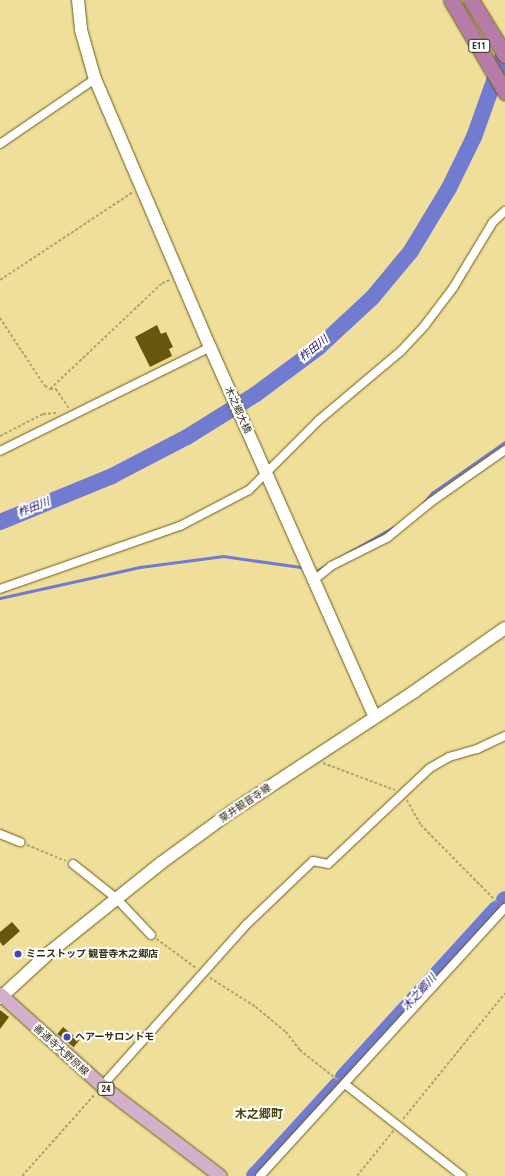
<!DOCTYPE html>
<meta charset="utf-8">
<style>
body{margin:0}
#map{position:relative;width:505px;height:1176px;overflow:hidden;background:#efdf9a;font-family:"Roboto Condensed","Noto Sans JP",sans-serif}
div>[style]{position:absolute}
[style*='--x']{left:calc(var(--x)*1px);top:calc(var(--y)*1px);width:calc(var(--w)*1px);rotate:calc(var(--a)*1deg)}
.stream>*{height:2.5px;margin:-1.25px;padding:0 1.25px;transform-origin:1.25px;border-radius:1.25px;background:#717cd1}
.river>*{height:16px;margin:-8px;padding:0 8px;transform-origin:8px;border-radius:8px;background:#717cd1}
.building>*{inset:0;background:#67570d;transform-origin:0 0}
.path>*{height:1.5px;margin-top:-0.75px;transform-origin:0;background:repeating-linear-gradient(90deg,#b0a46c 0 3px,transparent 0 5px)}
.roads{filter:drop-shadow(0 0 1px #6b5c14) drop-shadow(0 0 1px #6b5c14)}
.street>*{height:8px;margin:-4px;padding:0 4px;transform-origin:4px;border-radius:4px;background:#fff}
.secondary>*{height:12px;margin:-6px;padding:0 6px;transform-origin:6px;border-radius:6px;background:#fff}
.primary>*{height:13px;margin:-6.5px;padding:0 6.5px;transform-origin:6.5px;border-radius:6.5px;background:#d3b0ca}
.highway>*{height:15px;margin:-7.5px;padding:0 7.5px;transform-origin:7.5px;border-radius:7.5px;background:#b67ca7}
.dots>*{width:11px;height:11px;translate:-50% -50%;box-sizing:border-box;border:2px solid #fff;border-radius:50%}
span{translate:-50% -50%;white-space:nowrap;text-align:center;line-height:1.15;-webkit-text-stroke:4px #fff;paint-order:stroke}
.shield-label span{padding:1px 3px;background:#fff;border:1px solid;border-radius:3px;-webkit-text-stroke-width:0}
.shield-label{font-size:9px;color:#342e12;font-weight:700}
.street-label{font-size:10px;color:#342e12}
.poi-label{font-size:10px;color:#342e12;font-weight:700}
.left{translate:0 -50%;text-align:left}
.water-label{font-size:11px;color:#1f1176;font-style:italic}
.quarter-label{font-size:12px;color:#50450f;font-weight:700}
</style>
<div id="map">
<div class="stream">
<div style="--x:422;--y:505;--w:16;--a:-50"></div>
<div style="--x:432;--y:493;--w:89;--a:-34.9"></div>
<div style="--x:318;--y:570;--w:87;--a:-29.5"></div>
<div style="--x:0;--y:598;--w:143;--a:-12.5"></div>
<div style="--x:140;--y:567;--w:84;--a:-7.5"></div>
<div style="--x:223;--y:556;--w:78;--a:8.1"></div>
</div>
<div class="river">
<div style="--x:0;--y:522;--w:121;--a:-22.3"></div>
<div style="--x:112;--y:476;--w:85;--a:-27.5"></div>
<div style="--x:187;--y:437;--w:81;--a:-31.9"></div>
<div style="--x:256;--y:394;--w:77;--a:-36.6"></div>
<div style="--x:318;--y:348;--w:74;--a:-42.8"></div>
<div style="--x:372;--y:298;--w:61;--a:-50.3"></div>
<div style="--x:411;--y:251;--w:74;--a:-58.9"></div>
<div style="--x:449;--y:188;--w:57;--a:-63.9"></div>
<div style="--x:474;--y:137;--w:92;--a:-70.4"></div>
<div style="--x:504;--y:900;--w:1;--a:-45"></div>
<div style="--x:343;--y:1077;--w:227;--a:-47.7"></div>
<div style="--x:254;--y:1176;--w:123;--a:-47.6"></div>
</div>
<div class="building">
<div style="clip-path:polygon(157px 325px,161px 334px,166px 332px,173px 347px,169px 349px,172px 356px,150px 367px,135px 337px)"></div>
<div style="clip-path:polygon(12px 922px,20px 931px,3px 946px,0 942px,0 932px)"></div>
<div style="clip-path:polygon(0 1010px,9px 1017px,0 1029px)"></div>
<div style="left:63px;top:1027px;width:21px;height:9px;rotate:39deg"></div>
</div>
<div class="path">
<div style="--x:0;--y:280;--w:159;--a:-33.5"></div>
<div style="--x:0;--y:318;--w:82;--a:56.5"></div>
<div style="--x:45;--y:386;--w:6;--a:31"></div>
<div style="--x:50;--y:389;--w:6;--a:0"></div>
<div style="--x:56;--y:389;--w:23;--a:56"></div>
<div style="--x:50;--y:389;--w:154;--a:-43.4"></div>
<div style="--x:162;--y:283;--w:9;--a:-21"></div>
<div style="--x:0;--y:436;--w:48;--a:-27.1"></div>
<div style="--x:43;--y:414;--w:13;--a:-4"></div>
<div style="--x:323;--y:763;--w:77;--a:20.6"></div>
<div style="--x:407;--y:800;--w:29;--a:61"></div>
<div style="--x:421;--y:825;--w:110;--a:45.4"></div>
<div style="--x:27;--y:845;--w:42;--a:22.3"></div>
<div style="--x:157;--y:939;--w:49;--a:36.6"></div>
<div style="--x:210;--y:978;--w:54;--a:32.2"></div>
<div style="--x:256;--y:1007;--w:39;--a:40"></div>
<div style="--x:286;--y:1032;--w:23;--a:52"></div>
<div style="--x:300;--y:1050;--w:48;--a:38.3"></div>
<div style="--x:403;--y:1119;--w:162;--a:-51"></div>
<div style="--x:22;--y:1176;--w:110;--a:-48.3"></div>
<div style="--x:357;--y:1176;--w:58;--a:-51.3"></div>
</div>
<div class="roads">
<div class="street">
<div style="--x:0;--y:144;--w:115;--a:-34.4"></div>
<div style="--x:0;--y:451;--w:234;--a:-26.3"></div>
<div style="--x:314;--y:580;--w:22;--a:-39"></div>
<div style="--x:331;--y:566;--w:63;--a:-26.6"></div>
<div style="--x:387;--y:538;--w:57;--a:-39.3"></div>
<div style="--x:431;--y:502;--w:90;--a:-35.1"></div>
<div style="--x:0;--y:589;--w:191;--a:-19.3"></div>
<div style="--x:180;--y:526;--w:78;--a:-27.6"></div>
<div style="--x:249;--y:490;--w:99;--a:-45"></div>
<div style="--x:319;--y:420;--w:107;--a:-40.1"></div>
<div style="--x:401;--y:351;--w:35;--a:-47"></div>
<div style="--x:425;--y:325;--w:46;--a:-52.9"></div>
<div style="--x:453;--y:288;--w:77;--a:-58.8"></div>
<div style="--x:493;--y:222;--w:16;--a:-43"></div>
<div style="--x:0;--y:834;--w:22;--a:22"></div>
<div style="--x:73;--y:864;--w:55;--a:38.3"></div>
<div style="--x:116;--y:898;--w:51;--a:46.6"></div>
<div style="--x:345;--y:1084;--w:149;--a:38.2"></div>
<div style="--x:102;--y:1086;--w:217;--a:-48.2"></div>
<div style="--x:247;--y:924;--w:91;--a:-43.7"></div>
<div style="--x:313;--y:861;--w:15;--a:11"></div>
<div style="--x:328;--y:864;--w:140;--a:-43.3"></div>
<div style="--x:430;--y:768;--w:22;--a:-30"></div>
<div style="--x:449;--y:757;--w:29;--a:-16"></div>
<div style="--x:477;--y:749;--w:31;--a:-25"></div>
<div style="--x:260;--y:1176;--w:363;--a:-47.6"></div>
</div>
<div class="secondary">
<div style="--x:78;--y:0;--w:30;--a:84"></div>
<div style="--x:81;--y:30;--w:51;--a:74.1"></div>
<div style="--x:95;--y:79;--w:292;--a:66.8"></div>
<div style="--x:210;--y:347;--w:404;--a:66"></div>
<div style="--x:0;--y:998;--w:68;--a:-42.6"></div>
<div style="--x:50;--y:952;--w:142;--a:-38.7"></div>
<div style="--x:161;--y:863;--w:87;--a:-36.1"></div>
<div style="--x:231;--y:812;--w:220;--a:-33.3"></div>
<div style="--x:415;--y:691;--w:110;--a:-35"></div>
</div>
<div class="primary">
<div style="--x:0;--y:994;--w:137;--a:42"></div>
<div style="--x:102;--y:1086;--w:148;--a:37.3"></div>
</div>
<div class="highway">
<div style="--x:451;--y:0;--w:107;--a:59.6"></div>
<div style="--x:471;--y:0;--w:65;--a:58.3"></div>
</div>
</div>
<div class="dots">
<div style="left:18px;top:954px;background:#4446bb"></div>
<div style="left:67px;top:1037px;background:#4446bb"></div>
</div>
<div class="shield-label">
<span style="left:479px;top:46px">E11</span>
<span style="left:106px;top:1089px">24</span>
</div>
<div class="street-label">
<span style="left:238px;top:410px;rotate:66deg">木之郷大橋</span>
<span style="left:245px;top:803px;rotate:-34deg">粟井観音寺線</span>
<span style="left:61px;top:1050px;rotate:42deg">善通寺大野原線</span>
</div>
<div class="poi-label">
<span class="left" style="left:26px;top:954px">ミニストップ 観音寺木之郷店</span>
<span class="left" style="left:75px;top:1037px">ヘアーサロントモ</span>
</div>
<div class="water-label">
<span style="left:314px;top:349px;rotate:-39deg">柞田川</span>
<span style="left:34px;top:508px;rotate:-22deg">柞田川</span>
<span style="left:420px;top:993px;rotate:-48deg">木之郷川</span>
</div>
<div class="quarter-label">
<span style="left:259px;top:1115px">木之郷町</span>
</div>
</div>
